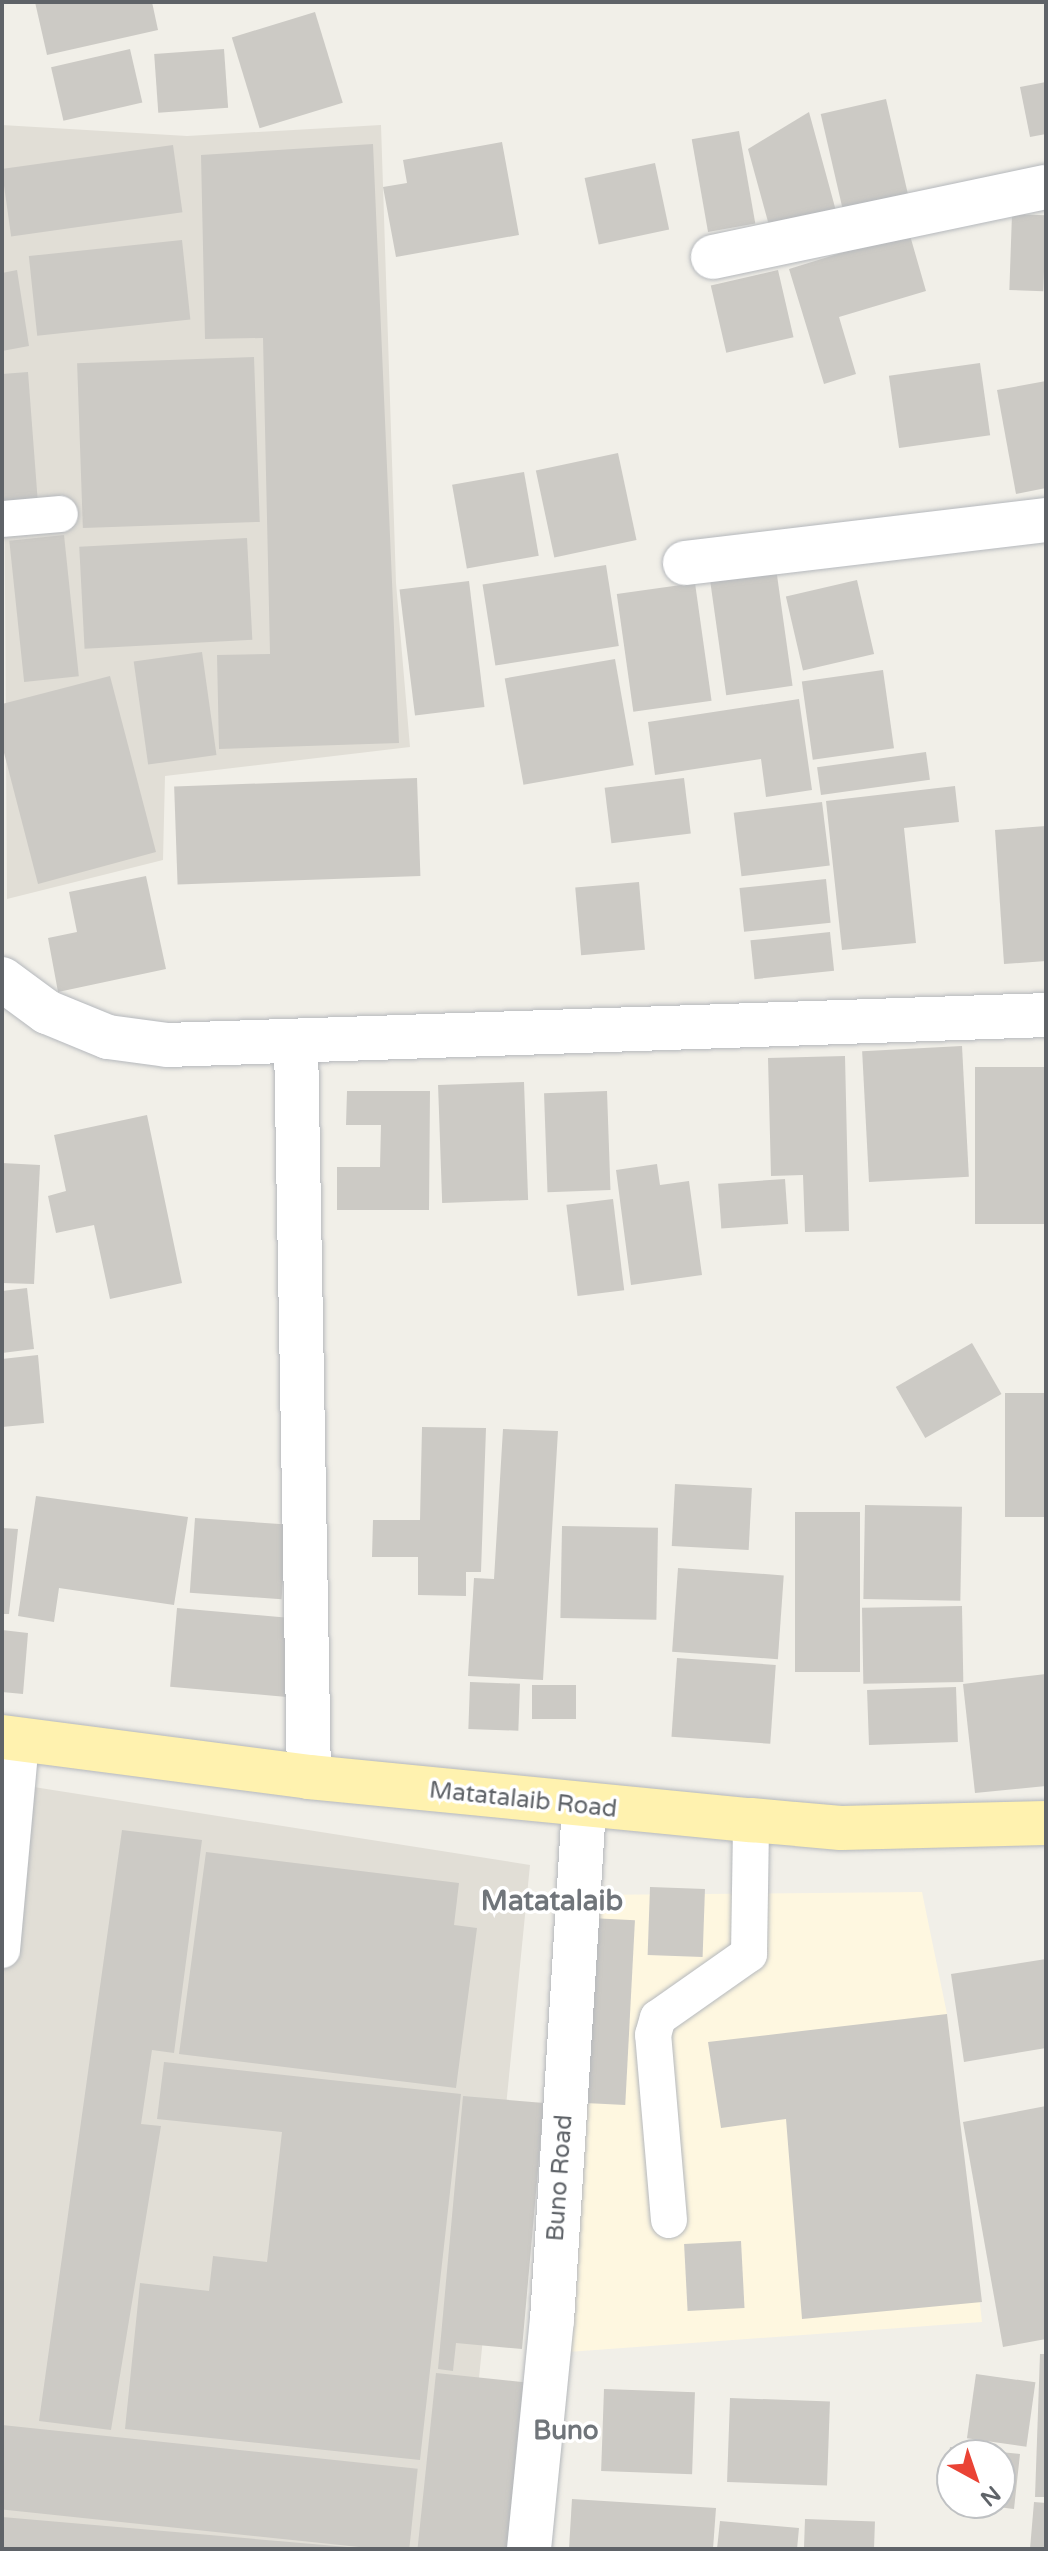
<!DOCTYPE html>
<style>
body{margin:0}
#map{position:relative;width:1048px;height:2551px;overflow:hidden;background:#f1efe8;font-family:"Varela Round",sans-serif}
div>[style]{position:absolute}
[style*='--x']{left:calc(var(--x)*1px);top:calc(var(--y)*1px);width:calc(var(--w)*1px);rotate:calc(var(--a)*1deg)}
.commercial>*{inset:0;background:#fef7e0}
.education>*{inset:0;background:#e1ded6}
.building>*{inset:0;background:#cccac5;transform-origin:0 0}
.roads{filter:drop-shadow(0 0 2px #b5b8bc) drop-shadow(0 0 2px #b5b8bc)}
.service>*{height:36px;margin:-18px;padding:0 18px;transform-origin:18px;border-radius:18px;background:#fff}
.minor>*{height:44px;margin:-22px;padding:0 22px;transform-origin:22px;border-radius:22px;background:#fff}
.tertiary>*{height:44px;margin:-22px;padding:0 22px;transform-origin:22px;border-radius:22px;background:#fff}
.primary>*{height:44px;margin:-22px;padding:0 22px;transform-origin:22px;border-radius:22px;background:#fff2af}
span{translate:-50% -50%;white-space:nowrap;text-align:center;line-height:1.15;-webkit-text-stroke:7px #fff;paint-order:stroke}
.street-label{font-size:24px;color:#5f6368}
.neighbourhood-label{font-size:26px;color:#70757a;font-weight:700}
.quarter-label{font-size:28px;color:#70757a;font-weight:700}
.frame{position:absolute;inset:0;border:4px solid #5f6368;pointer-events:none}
.north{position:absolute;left:936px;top:2439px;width:80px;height:80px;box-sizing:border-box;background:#fff;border:2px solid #bfc1c3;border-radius:50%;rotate:140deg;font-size:22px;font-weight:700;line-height:32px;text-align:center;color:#5f6368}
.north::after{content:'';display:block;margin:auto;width:28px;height:36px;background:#ea4335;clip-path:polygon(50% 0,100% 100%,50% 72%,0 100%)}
</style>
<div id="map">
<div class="commercial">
<div style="clip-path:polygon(922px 1892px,947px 2014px,982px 2322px,554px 2353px,584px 1895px)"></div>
</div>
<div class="education">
<div style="clip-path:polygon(2px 125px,187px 136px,381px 125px,396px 583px,410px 747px,165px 776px,163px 860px,7px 899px)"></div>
<div style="clip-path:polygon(2px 1782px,530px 1865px,462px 2549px,2px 2549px)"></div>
</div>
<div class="building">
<div style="clip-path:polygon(35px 2px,152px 2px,158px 30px,47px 55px)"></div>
<div style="left:315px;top:12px;width:95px;height:87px;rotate:73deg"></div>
<div style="left:130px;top:49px;width:55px;height:81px;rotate:77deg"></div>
<div style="left:224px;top:49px;width:59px;height:70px;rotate:86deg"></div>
<div style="clip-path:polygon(1046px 82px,1046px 134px,1030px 137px,1020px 87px)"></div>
<div style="left:886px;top:99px;width:109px;height:67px;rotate:77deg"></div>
<div style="clip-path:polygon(809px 112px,836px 211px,770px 229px,748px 149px)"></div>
<div style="left:739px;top:131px;width:94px;height:48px;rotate:80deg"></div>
<div style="clip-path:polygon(502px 142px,519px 235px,396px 257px,383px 187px,407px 183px,403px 160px)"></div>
<div style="clip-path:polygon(373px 144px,399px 743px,219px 749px,217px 655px,270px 654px,263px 338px,205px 339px,201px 155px)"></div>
<div style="left:173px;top:145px;width:68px;height:173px;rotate:82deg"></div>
<div style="left:655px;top:163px;width:68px;height:72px;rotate:78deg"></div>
<div style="left:1012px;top:214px;width:34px;height:76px;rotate:2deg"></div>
<div style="clip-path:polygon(909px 232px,926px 291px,839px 317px,856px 374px,824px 384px,789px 269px)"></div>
<div style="left:182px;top:240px;width:80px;height:154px;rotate:84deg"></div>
<div style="clip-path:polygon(17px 270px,29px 346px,2px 351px,2px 273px)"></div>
<div style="left:778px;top:270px;width:69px;height:69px;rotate:77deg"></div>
<div style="left:254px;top:357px;width:165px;height:177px;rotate:88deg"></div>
<div style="left:980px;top:363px;width:73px;height:92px;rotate:82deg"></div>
<div style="clip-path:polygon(28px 372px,38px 504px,2px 507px,2px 374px)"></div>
<div style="clip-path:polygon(1046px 381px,1046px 488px,1016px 494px,997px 390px)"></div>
<div style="left:618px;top:453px;width:89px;height:84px;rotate:78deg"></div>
<div style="left:524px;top:472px;width:85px;height:73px;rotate:80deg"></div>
<div style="left:64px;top:535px;width:142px;height:55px;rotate:84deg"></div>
<div style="left:247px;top:538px;width:102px;height:168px;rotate:87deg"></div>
<div style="left:606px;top:565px;width:82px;height:125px;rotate:81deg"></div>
<div style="left:776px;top:568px;width:119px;height:67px;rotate:82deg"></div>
<div style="left:857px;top:580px;width:76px;height:73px;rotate:77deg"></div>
<div style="left:469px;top:581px;width:127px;height:70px;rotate:83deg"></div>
<div style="left:695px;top:583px;width:119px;height:79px;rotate:82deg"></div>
<div style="left:202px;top:652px;width:104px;height:69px;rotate:82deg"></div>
<div style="left:615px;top:659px;width:108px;height:112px;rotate:80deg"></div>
<div style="left:883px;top:670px;width:79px;height:82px;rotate:82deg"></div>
<div style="clip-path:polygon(110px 676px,156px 852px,38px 884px,2px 745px,2px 704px)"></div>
<div style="clip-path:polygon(799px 699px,812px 790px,766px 797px,761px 759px,655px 775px,648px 722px)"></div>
<div style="left:926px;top:752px;width:28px;height:110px;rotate:82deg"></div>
<div style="left:417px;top:778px;width:98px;height:243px;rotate:88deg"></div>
<div style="left:684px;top:778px;width:56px;height:80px;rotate:83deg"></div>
<div style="clip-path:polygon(955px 786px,959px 822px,904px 828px,916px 943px,842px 950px,826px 801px)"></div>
<div style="left:822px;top:802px;width:64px;height:89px;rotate:83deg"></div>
<div style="clip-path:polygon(1046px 826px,1046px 961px,1004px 964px,995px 830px)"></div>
<div style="clip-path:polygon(146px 876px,166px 969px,58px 992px,48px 938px,77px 932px,69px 892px)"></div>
<div style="left:826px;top:879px;width:44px;height:87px;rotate:84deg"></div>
<div style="left:639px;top:882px;width:68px;height:64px;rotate:85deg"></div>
<div style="left:830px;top:932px;width:39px;height:80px;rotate:84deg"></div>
<div style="left:962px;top:1046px;width:131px;height:100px;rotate:87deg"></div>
<div style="clip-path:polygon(845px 1056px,849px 1231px,805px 1232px,803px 1175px,771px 1176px,768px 1058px)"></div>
<div style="left:1046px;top:1067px;width:157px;height:71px;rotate:90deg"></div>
<div style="left:524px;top:1082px;width:118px;height:86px;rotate:88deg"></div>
<div style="clip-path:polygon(347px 1091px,430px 1091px,429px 1210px,337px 1210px,337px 1167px,380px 1167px,381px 1125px,346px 1125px)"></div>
<div style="left:607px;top:1091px;width:99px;height:63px;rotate:88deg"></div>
<div style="clip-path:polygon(147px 1115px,182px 1283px,110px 1299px,94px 1225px,56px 1233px,48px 1196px,66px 1191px,54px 1135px)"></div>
<div style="clip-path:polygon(2px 1163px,40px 1165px,34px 1284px,2px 1283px)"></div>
<div style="clip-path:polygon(657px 1164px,660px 1185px,689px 1181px,702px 1275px,631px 1285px,616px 1170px)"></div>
<div style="left:785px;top:1179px;width:45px;height:67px;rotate:86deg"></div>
<div style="left:613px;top:1199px;width:92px;height:47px;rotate:83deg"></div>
<div style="clip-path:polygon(27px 1288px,34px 1349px,2px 1353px,2px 1291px)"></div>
<div style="left:972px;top:1343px;width:59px;height:88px;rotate:60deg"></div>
<div style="clip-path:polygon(38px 1355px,44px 1423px,2px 1427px,2px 1359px)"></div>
<div style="left:1046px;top:1393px;width:124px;height:41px;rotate:90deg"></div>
<div style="clip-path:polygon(422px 1427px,486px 1428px,481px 1572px,466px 1572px,466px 1596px,418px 1595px,418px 1557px,372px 1557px,373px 1520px,420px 1520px)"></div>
<div style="clip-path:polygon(503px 1429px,558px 1431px,543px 1680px,468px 1676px,474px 1578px,494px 1579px)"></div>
<div style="left:675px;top:1484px;width:77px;height:62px;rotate:3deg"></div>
<div style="clip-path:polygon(36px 1496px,188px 1517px,174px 1605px,59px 1588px,54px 1622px,18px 1616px)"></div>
<div style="left:865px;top:1505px;width:97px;height:94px;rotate:1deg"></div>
<div style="left:795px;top:1512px;width:65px;height:160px"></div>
<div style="left:195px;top:1518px;width:92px;height:75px;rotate:4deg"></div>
<div style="left:562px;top:1526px;width:96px;height:92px;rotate:1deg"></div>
<div style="clip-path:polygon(2px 1528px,18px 1529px,9px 1614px,2px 1614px)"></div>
<div style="left:678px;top:1568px;width:106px;height:84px;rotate:4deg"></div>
<div style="left:962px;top:1606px;width:76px;height:100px;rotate:89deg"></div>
<div style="left:177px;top:1608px;width:117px;height:79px;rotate:5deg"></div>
<div style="clip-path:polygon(2px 1630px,28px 1633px,23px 1694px,2px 1692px)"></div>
<div style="left:677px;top:1658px;width:99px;height:79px;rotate:4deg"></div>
<div style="clip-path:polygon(1046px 1674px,1046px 1786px,975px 1793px,963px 1684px)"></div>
<div style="left:470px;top:1682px;width:50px;height:47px;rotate:2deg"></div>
<div style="left:576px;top:1685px;width:34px;height:44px;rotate:90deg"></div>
<div style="left:956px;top:1687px;width:55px;height:89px;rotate:88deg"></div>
<div style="clip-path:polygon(122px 1830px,202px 1840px,174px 2053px,152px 2050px,141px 2124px,161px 2126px,111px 2430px,39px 2421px)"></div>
<div style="clip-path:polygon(206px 1852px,459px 1883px,454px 1925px,477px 1928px,456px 2088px,179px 2054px)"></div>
<div style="left:650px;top:1887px;width:55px;height:68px;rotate:2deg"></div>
<div style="left:590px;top:1918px;width:45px;height:185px;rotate:3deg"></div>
<div style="clip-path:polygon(1046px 1959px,1046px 2048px,964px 2062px,951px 1974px)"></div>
<div style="clip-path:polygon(947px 2014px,982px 2302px,802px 2319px,786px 2119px,721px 2128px,708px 2042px)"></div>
<div style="clip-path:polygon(164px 2062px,461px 2094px,420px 2460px,125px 2429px,140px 2283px,209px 2291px,213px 2256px,267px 2262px,282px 2132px,157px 2119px)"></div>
<div style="clip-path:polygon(463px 2096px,544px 2103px,522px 2349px,456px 2343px,453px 2371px,438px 2369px)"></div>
<div style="clip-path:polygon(1046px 2106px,1046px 2339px,1003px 2347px,963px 2122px)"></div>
<div style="left:741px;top:2241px;width:67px;height:57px;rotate:87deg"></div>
<div style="clip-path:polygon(1040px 2354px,1046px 2354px,1046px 2497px,1035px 2497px)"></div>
<div style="left:436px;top:2373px;width:98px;height:177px;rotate:6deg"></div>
<div style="left:976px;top:2374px;width:60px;height:65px;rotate:8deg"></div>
<div style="left:604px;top:2389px;width:91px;height:82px;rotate:2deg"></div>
<div style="left:730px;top:2398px;width:100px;height:84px;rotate:2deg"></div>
<div style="left:2px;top:2425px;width:418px;height:84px;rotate:6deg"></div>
<div style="clip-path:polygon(950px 2447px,1020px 2454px,1014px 2509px,981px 2505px,1000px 2503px,1000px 2455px,952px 2455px,952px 2501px,943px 2500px)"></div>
<div style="clip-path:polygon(572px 2499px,716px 2508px,713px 2549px,569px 2549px)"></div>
<div style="clip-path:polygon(1034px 2502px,1046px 2503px,1046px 2549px,1030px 2549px)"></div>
<div style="clip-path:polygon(2px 2517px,347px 2547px,346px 2549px,2px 2549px)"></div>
<div style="left:805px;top:2519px;width:70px;height:30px;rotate:2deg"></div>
<div style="clip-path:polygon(720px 2521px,799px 2528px,797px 2549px,717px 2549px)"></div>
</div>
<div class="roads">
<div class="service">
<div style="--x:2;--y:519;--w:58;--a:-4.9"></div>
<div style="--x:2;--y:1950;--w:211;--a:-84.8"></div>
<div style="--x:669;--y:2220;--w:186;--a:-94.9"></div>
<div style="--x:653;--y:2035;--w:18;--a:-74"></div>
<div style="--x:658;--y:2018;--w:111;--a:-35.1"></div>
<div style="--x:749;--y:1954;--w:134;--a:-89.1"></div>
</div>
<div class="minor">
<div style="--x:713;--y:257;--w:340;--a:-11.9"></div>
<div style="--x:685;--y:563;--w:364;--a:-6.8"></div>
<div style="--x:2;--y:979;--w:56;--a:36.3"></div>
<div style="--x:47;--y:1012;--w:66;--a:22.3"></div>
<div style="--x:108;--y:1037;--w:60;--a:7.7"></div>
<div style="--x:167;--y:1045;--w:880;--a:-1.95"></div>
<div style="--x:296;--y:1041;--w:736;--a:88.99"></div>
</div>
<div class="tertiary">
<div style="--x:529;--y:2549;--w:230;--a:-84.3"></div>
<div style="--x:552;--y:2320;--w:514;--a:-86.43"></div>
</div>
<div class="primary">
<div style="--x:2;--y:1737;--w:310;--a:7.4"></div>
<div style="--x:309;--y:1777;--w:444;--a:5.6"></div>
<div style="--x:751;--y:1820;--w:90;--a:5.1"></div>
<div style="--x:841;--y:1828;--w:205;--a:-1.4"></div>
</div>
</div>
<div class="street-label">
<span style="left:523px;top:1800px;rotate:6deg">Matatalaib Road</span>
<span style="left:560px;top:2178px;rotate:-86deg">Buno Road</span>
</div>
<div class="neighbourhood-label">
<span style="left:566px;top:2431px">Buno</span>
</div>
<div class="quarter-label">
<span style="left:552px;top:1901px">Matatalaib</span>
</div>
<div class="frame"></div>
<div class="north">N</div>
</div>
